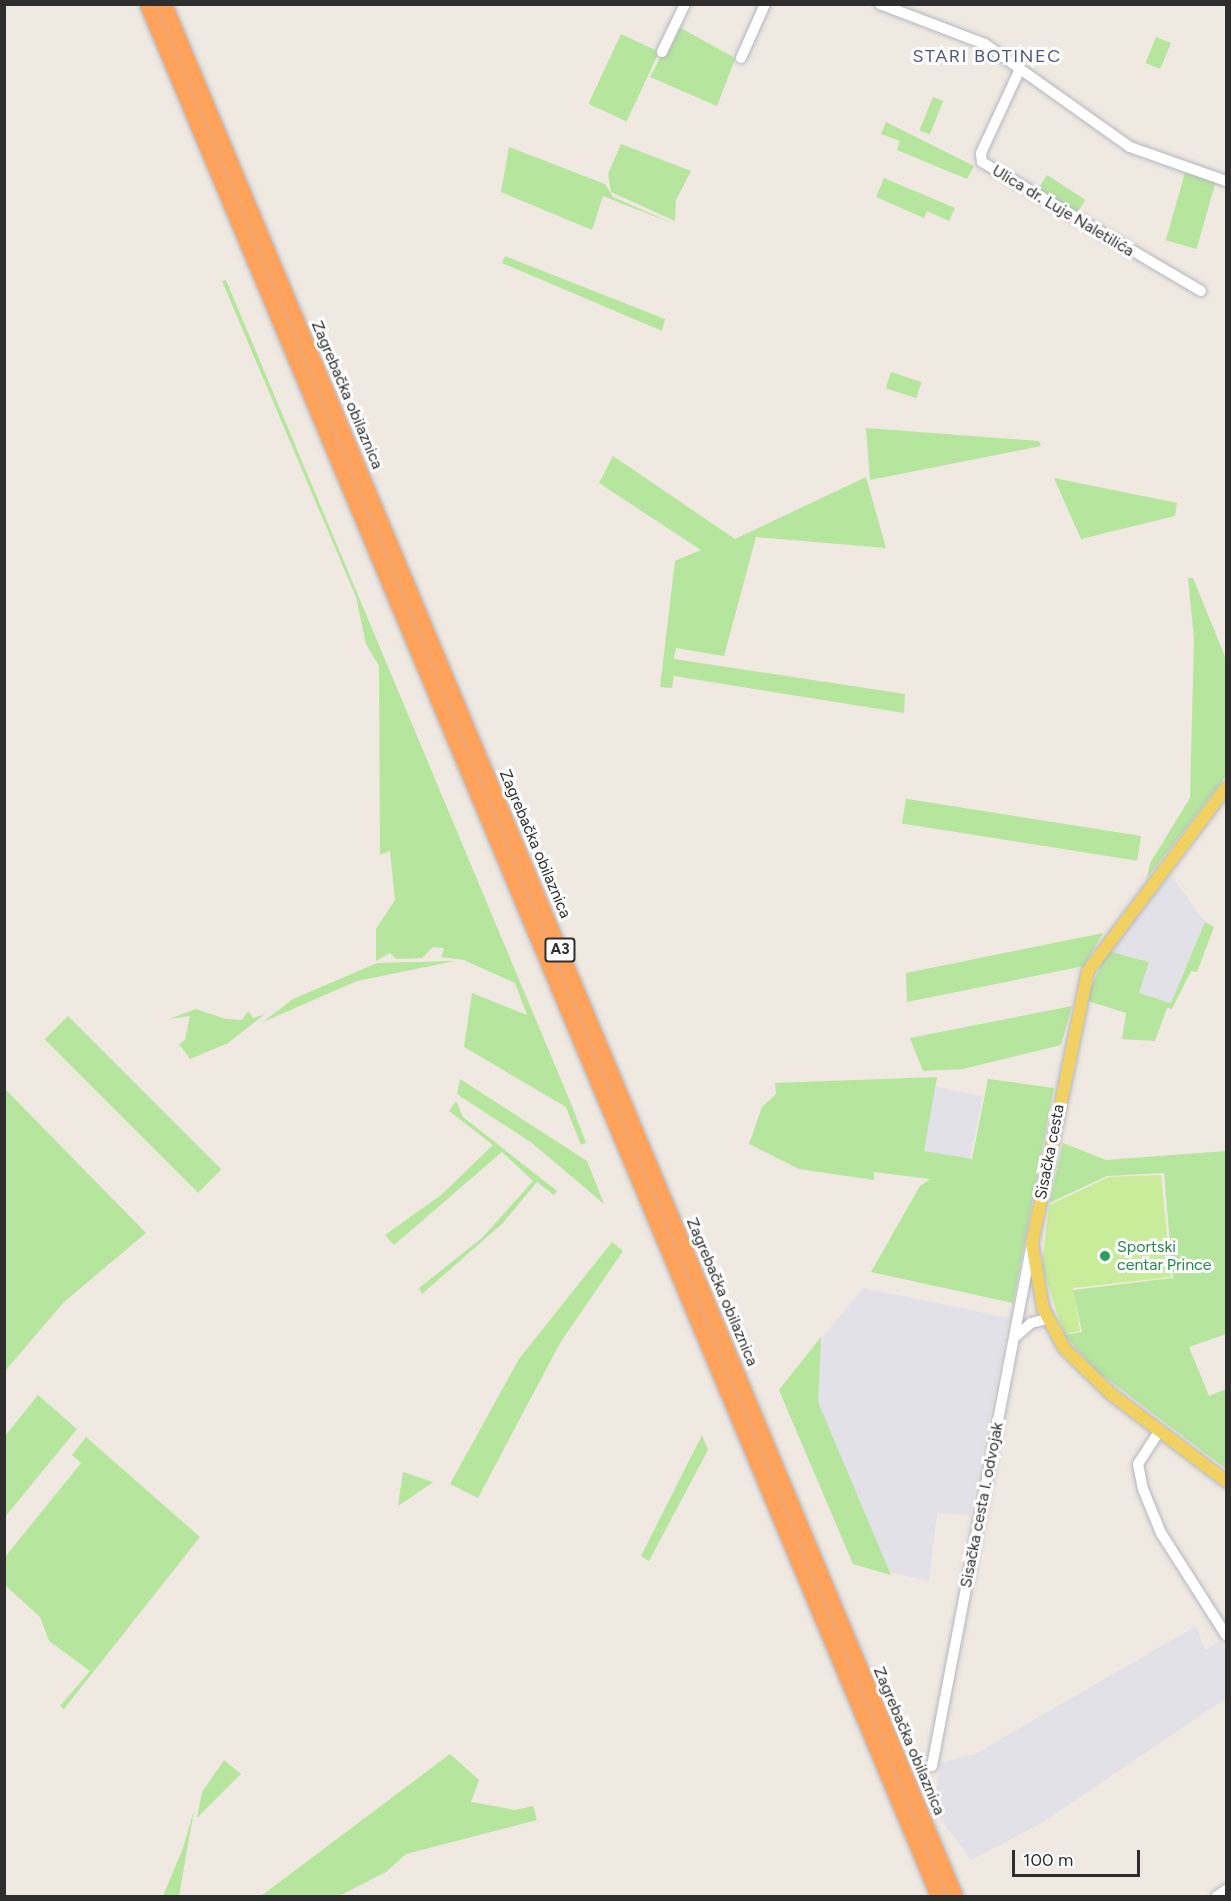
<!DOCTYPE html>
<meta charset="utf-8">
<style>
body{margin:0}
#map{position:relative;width:1231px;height:1901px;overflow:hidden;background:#efe9e1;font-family:Figtree,sans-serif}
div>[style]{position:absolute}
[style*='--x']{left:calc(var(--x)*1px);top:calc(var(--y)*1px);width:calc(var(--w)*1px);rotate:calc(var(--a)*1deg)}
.industrial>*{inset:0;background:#e3e1e8;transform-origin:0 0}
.green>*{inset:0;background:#b6e59e;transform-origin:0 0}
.pitch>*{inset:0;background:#c9ec9a}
.roads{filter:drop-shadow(0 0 2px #b4b7c1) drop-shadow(0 0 2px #b4b7c1)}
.minor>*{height:10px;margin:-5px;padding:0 5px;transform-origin:5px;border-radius:5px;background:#fff}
.major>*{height:12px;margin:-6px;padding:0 6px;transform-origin:6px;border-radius:6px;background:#f2d163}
.highway>*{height:15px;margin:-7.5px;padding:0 7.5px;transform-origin:7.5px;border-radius:7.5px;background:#ffa35c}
.dots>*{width:16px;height:16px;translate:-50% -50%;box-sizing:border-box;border:3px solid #fff;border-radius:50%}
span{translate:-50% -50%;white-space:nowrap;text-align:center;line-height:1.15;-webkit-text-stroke:6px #fff;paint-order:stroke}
.shield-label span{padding:2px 4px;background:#fff;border:2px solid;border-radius:4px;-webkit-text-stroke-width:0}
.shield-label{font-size:15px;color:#2e2e2e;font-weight:700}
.street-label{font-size:16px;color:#2e2e2e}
.leisure-label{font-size:16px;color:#27864d}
.left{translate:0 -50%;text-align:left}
.neighbourhood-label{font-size:18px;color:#4d5680;letter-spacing:1.5px}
.frame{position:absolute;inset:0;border:6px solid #2e2e2e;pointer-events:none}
.scale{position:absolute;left:1012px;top:1850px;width:128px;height:27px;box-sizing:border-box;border:3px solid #2e2e2e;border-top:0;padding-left:8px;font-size:18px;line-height:21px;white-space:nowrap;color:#2e2e2e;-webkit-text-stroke:4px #fff;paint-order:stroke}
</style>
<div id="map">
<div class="industrial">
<div style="clip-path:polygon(1170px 874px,1205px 922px,1171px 1003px,1139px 993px,1149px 962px,1108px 951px)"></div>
<div style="left:933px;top:1086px;width:51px;height:65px;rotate:12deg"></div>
<div style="clip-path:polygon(863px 1288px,1009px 1318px,970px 1515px,937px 1513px,929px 1581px,853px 1564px,779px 1390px)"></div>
<div style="clip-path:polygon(1196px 1626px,1205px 1650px,1221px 1641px,1226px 1650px,1226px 1698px,1042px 1823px,971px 1860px,934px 1810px,940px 1763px,975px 1754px)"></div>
</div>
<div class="green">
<div style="clip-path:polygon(677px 26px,735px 58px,737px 54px,717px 106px,650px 77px)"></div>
<div style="left:621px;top:34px;width:42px;height:77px;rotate:25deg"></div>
<div style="left:1156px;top:37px;width:16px;height:28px;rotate:22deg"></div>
<div style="left:933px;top:97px;width:11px;height:36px;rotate:22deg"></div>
<div style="clip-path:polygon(886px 122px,974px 166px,967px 179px,897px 150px,900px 141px,881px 134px)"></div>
<div style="clip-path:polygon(621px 144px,691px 171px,676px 200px,675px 221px,611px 192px,608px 174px)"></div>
<div style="clip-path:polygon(509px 147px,605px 184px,613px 197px,674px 224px,603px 196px,592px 230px,501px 192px)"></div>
<div style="left:1185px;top:173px;width:32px;height:70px;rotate:16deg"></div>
<div style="left:1047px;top:175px;width:46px;height:20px;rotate:33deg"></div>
<div style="clip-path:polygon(884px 178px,955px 208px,949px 221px,927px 211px,924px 218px,876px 197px)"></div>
<div style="clip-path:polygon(505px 256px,665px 319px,662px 331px,502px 263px)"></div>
<div style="clip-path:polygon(226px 280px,572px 1106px,586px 1143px,581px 1145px,566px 1107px,464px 1047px,472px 993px,527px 1015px,515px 983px,464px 960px,441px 957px,444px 948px,433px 947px,422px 958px,396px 959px,390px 953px,376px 961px,376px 929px,395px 900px,390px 851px,380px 855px,379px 666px,366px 644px,356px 597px,222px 281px)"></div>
<div style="left:891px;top:372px;width:32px;height:17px;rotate:18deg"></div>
<div style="clip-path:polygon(866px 428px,1039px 441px,1041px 446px,870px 480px)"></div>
<div style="clip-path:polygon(613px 456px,735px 539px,866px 477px,886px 548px,756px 537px,724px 656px,676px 648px,674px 659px,905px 694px,904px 713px,674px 676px,672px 688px,660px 687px,675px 561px,701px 550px,599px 483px)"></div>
<div style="clip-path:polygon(1054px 478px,1177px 503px,1175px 516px,1081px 539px)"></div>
<div style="clip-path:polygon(1188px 578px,1193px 578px,1226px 659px,1226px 776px,1147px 878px,1150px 863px,1190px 798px,1194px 639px)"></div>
<div style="left:1141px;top:836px;width:25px;height:238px;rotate:99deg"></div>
<div style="clip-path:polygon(1205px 922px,1214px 927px,1197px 972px,1191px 971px,1172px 1009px,1167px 1008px,1155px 1041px,1122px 1039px,1126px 1013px,1085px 1000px,1108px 951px,1149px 962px,1139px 993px,1171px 1003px)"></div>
<div style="clip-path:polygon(1103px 933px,1084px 966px,907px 1002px,906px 973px)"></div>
<div style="clip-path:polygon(455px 961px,357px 981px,263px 1022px,293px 999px,377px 963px)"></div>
<div style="clip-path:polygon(1072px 1006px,1061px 1045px,963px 1069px,923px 1071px,910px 1038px)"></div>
<div style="clip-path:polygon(196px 1009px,226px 1019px,242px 1020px,248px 1011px,253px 1018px,265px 1014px,228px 1043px,190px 1059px,179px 1044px,185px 1040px,190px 1016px,169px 1019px)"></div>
<div style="left:68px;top:1016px;width:217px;height:33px;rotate:45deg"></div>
<div style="clip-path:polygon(937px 1077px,924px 1151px,972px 1159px,988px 1079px,1054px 1088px,1013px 1303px,871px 1272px,920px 1186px,930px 1179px,874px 1172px,874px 1180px,799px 1169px,749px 1144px,762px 1107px,776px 1094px,775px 1083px)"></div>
<div style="clip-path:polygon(460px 1079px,587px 1161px,604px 1204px,532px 1143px,457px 1094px)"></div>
<div style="clip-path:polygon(5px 1089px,146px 1233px,64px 1302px,5px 1371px)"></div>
<div style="clip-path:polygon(456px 1101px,463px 1117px,557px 1191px,554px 1195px,537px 1182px,503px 1223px,422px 1294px,419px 1288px,482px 1238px,533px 1181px,502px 1152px,394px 1245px,385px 1235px,441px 1195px,493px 1145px,449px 1111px)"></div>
<div style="clip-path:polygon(1063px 1143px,1106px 1160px,1226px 1151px,1226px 1334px,1189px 1347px,1209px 1396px,1226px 1389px,1226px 1469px,1097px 1371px,1064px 1335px,1082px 1332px,1073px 1290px,1173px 1278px,1164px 1173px,1107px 1176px,1049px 1203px)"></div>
<div style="clip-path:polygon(612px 1242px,623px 1251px,560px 1343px,478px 1498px,450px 1484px,519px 1359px)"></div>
<div style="clip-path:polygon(821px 1337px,818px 1402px,891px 1575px,853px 1564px,779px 1390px)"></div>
<div style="clip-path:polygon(38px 1395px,77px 1429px,5px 1517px,5px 1436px)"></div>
<div style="clip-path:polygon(702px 1435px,708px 1450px,649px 1561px,641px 1556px)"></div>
<div style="clip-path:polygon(86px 1437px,200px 1537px,64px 1709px,60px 1706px,90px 1671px,49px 1641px,40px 1617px,5px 1585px,5px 1557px,81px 1463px,72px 1455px)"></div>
<div style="clip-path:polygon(403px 1472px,433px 1482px,398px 1506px)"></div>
<div style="clip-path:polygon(450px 1754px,479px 1780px,471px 1802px,515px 1810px,533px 1806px,537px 1820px,406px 1854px,386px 1872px,339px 1896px,261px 1896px)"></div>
<div style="clip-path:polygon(224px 1760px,241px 1774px,197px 1818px,202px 1792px)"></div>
<div style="clip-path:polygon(194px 1810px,179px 1896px,163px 1896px,183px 1848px)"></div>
</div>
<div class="pitch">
<div style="clip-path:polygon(1161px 1175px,1171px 1277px,1073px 1288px,1080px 1331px,1064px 1334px,1042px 1266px,1049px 1205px,1109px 1177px)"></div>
</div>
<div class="roads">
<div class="minor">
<div style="--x:880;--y:4;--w:112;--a:20.9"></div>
<div style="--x:985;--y:44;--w:178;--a:35.4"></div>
<div style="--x:1130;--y:147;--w:102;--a:19.5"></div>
<div style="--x:662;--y:52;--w:53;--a:-64.4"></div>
<div style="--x:741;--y:58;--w:59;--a:-66"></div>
<div style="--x:1020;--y:69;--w:93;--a:114.9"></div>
<div style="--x:981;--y:153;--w:9;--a:84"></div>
<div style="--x:982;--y:162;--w:254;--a:30.5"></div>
<div style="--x:1015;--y:1337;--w:21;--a:-41"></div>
<div style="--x:1031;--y:1323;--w:16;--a:-14"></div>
<div style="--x:1160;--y:1430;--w:40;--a:122.9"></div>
<div style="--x:1138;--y:1464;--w:25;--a:79"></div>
<div style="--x:1143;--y:1489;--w:48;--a:67.8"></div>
<div style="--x:1161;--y:1533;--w:121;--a:57.5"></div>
<div style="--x:932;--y:1766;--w:527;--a:-79.18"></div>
<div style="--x:1217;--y:1896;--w:11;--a:-34"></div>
</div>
<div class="major">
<div style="--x:1226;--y:788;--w:229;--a:127"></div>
<div style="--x:1088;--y:971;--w:278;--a:101.6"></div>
<div style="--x:1032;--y:1243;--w:66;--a:80.4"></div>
<div style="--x:1043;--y:1308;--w:45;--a:62.3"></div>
<div style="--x:1064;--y:1348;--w:64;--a:44.4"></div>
<div style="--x:1110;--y:1393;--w:146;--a:37.2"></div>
</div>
<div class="highway">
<div style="--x:147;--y:4;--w:2051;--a:67.31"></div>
<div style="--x:164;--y:4;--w:2051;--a:67.31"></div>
</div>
</div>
<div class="dots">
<div style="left:1105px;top:1256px;background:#2e9e5b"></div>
</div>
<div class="shield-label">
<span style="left:560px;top:950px">A3</span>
</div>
<div class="street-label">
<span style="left:1063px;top:211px;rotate:31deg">Ulica dr. Luje Naletilića</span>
<span style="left:347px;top:395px;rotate:67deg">Zagrebačka obilaznica</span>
<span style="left:535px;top:844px;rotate:67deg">Zagrebačka obilaznica</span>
<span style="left:1050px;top:1152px;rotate:-79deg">Sisačka cesta</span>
<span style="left:722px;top:1292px;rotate:67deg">Zagrebačka obilaznica</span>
<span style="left:982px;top:1505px;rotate:-79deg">Sisačka cesta I. odvojak</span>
<span style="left:909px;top:1741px;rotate:67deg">Zagrebačka obilaznica</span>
</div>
<div class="leisure-label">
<span class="left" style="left:1117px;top:1256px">Sportski<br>centar Prince</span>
</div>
<div class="neighbourhood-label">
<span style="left:987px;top:56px">STARI BOTINEC</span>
</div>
<div class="frame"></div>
<div class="scale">100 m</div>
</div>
